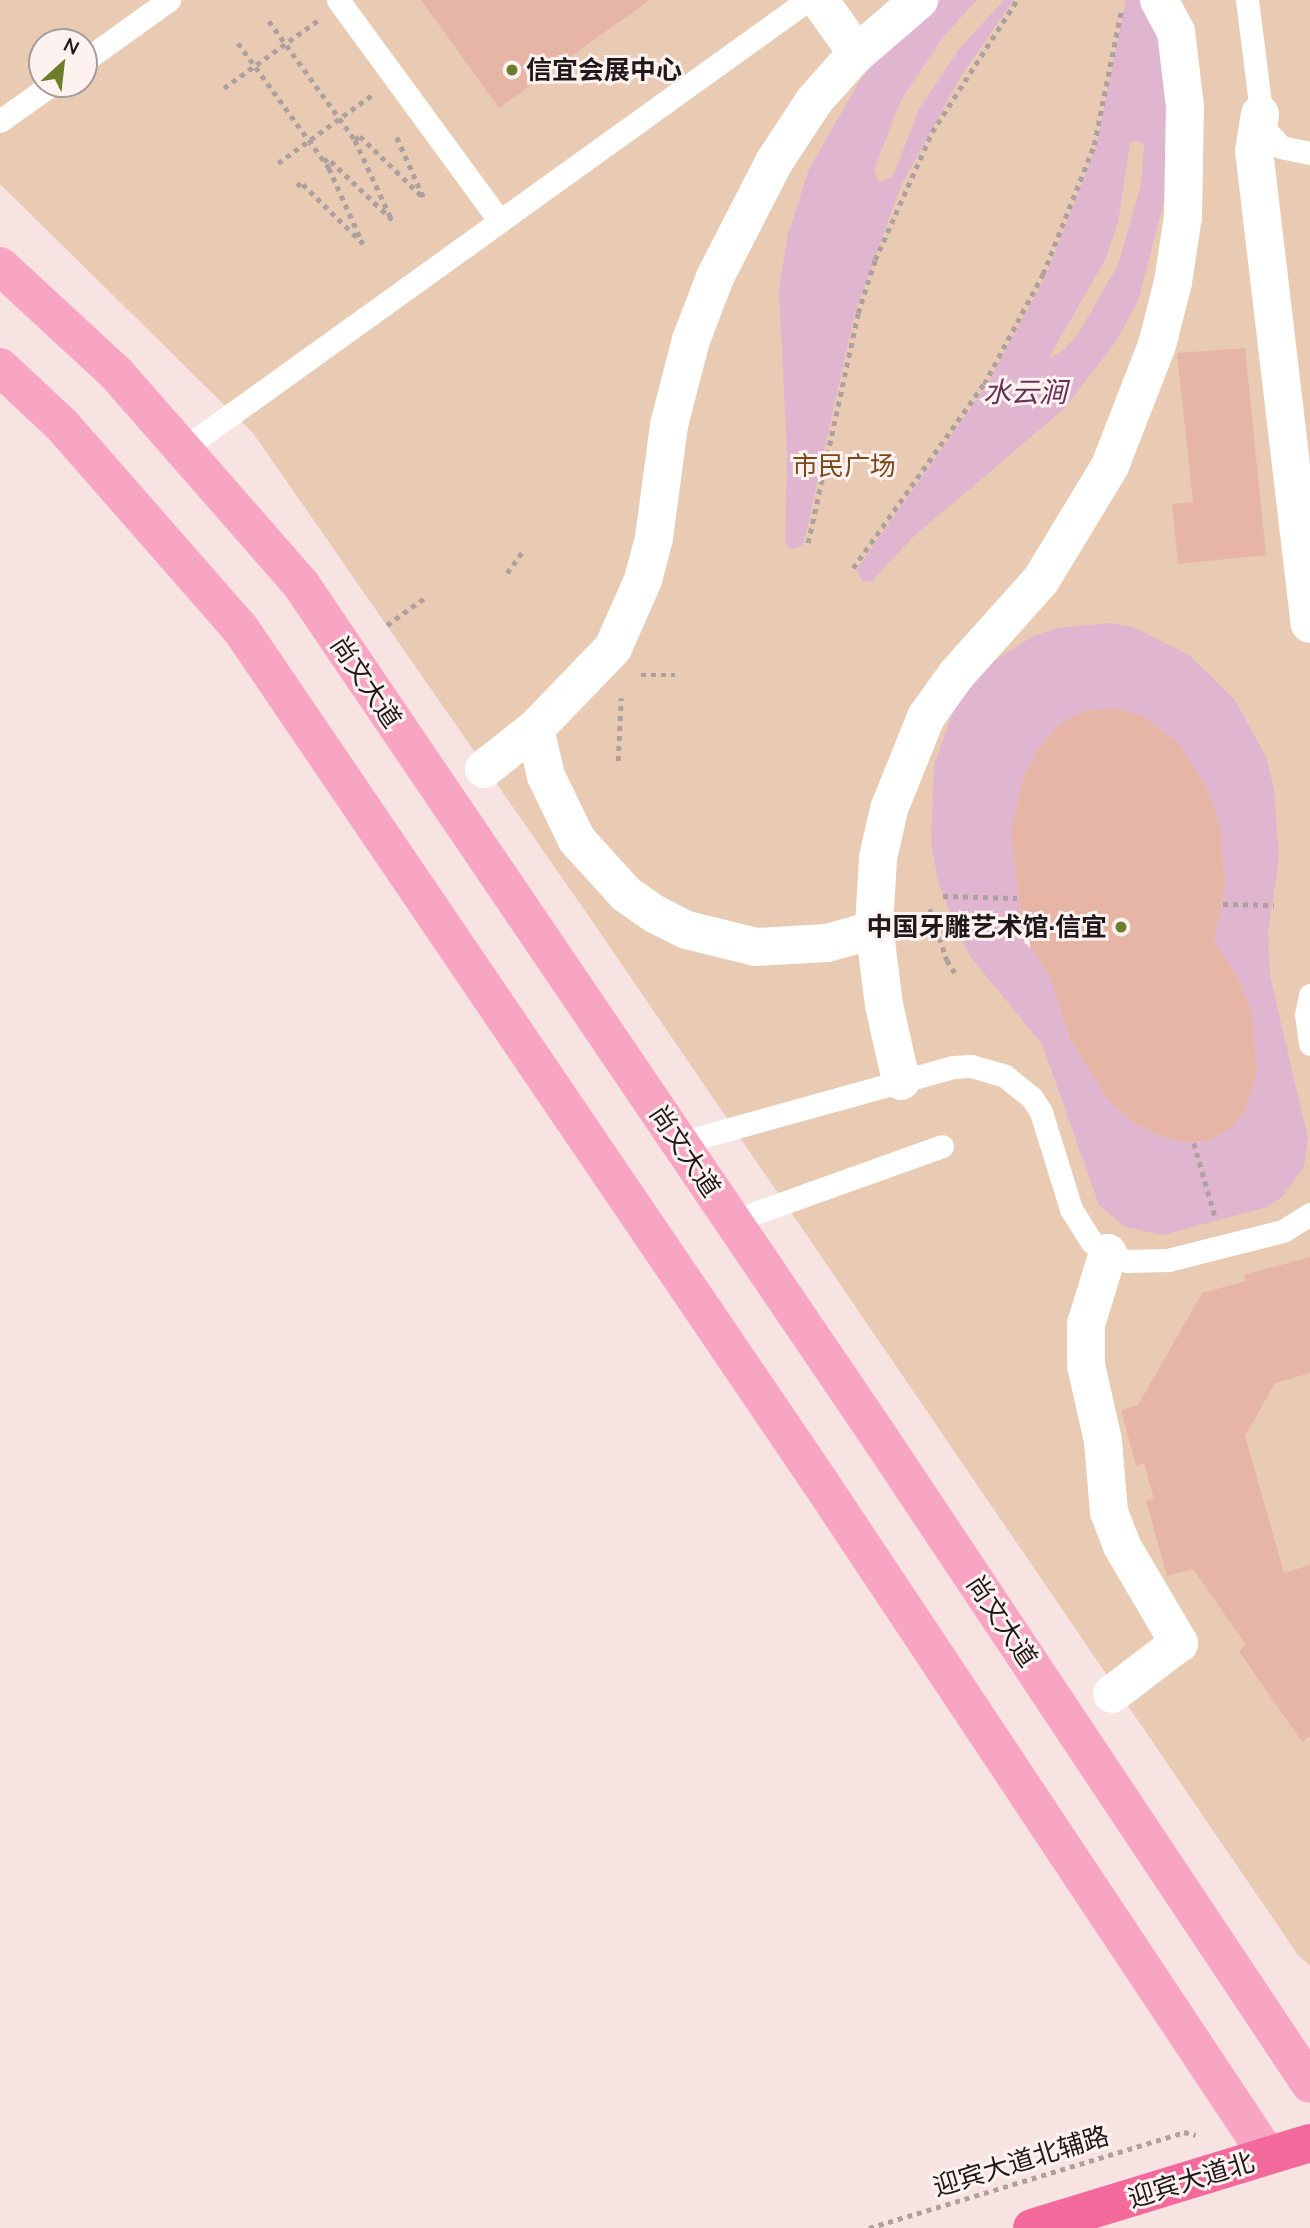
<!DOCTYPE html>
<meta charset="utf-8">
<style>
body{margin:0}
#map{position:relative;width:1310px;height:2228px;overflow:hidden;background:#f6e3e2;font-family:Mulish,"Noto Sans SC",sans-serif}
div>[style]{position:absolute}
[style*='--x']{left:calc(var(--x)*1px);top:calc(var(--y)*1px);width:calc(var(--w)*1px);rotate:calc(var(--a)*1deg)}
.green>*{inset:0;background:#e9cbb4}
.water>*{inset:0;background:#e0b5d0}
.building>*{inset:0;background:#e6b5a5}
.path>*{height:4.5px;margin-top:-2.25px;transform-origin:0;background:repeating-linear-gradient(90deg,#afa0a0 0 5px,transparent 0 10px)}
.lane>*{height:23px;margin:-11.5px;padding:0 11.5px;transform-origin:11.5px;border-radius:11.5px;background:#fff}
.street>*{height:38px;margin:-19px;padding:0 19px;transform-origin:19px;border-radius:19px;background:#fff}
.primary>*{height:38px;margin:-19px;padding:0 19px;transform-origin:19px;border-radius:19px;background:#f8a5c3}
.highway>*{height:38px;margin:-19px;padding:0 19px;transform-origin:19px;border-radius:19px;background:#f3699b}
.dots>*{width:19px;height:19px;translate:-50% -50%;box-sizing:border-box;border:4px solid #fef2f1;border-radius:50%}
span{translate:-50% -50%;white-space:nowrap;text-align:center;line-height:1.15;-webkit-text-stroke:6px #fef2f1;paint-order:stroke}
.poi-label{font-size:26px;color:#201919;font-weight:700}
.left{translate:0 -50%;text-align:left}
.right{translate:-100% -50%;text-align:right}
.park-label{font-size:26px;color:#7a4819}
.street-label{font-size:26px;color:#201919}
.water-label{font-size:28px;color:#673257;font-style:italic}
.north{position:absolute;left:28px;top:28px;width:70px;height:70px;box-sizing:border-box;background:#fef2f1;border:2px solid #a59b9b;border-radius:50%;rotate:27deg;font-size:19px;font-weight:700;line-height:28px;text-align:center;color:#201919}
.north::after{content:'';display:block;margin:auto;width:24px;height:32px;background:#6e7d2b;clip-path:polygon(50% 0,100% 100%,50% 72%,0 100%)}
</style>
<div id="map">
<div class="green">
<div style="clip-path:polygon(evenodd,0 0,1310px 0,1310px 1966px,1298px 1955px,597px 928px,253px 433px,0 184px,0 0,42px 42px,84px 42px,84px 84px,42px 84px,42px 42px)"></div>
</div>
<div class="water">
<div style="clip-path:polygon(941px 0,977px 0,943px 37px,901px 100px,874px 170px,879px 183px,893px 176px,919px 109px,959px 49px,1004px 0,1014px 0,961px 76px,901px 186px,855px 312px,805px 538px,802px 546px,789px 549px,785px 541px,787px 456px,779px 289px,788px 234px,809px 169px,861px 79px,887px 46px)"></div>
<div style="clip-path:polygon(evenodd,1126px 0,1140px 0,1162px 35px,1172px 172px,1138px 301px,1114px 344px,1064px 409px,912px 538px,871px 582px,862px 581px,856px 570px,986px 386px,1046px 276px,1096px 147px,1126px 0,1135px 140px,1144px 144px,1141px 185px,1118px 265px,1078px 334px,1065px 349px,1048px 359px,1105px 260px,1118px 222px,1130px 144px,1135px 140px)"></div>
<div style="clip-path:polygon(evenodd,1108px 623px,1133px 627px,1189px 655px,1235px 700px,1266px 757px,1274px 789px,1279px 859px,1268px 932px,1270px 976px,1308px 1138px,1304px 1167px,1282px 1197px,1267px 1207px,1163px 1235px,1125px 1227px,1099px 1205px,1042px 1044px,972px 959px,958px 934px,938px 881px,931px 843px,934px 765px,955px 706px,991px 663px,1033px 636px,1057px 628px,1108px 623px,1113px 708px,1141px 715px,1179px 744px,1208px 790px,1220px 828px,1225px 887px,1214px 941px,1237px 976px,1251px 1009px,1257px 1073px,1244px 1112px,1228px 1130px,1207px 1141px,1183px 1142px,1158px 1135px,1131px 1121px,1107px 1098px,1070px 1038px,1051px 979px,1030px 944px,1021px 915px,1011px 833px,1023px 778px,1039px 748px,1060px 724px,1086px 711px,1113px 708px)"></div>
</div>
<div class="building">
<div style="clip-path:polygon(421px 0,650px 0,499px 108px)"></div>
<div style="clip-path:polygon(1245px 348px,1266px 555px,1178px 564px,1172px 504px,1193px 502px,1177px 353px)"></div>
<div style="clip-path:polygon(1113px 708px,1141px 715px,1179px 744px,1208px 790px,1220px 828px,1225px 887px,1214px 941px,1237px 976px,1251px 1009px,1257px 1073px,1244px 1112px,1229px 1130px,1207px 1141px,1183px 1142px,1158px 1135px,1131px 1121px,1107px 1098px,1070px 1038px,1051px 979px,1030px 944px,1021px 915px,1011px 833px,1023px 778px,1039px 748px,1060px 724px,1085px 711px)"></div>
<div style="clip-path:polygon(1310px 1257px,1310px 1373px,1275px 1383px,1245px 1436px,1284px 1573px,1310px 1565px,1310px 1736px,1302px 1742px,1239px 1651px,1246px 1645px,1193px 1569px,1167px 1576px,1146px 1501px,1154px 1499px,1144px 1464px,1136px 1466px,1121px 1410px,1138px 1405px,1202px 1293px,1246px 1281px,1244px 1275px)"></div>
</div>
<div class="path">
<div style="--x:269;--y:21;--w:147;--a:54.1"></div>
<div style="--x:355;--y:140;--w:88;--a:65.2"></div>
<div style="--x:392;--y:220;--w:88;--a:-136.4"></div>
<div style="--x:328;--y:159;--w:5;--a:143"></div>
<div style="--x:238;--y:43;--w:155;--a:53.9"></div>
<div style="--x:329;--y:168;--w:83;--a:65.9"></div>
<div style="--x:363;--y:244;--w:87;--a:-135.5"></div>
<div style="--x:301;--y:183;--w:7;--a:135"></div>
<div style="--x:224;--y:88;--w:115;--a:-35.8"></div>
<div style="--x:355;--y:140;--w:6;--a:-39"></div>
<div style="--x:360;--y:136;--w:88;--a:44.1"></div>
<div style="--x:423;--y:197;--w:69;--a:-114"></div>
<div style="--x:278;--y:163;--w:116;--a:-35.9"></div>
<div style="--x:808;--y:543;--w:235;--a:-77.7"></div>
<div style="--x:858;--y:313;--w:56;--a:-72.2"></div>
<div style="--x:875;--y:260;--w:140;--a:-66"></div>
<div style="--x:932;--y:132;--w:157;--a:-57.2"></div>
<div style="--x:853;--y:568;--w:226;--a:-54.6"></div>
<div style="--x:984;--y:384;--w:125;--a:-61.8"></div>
<div style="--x:1043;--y:274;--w:139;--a:-68.4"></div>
<div style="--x:1094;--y:145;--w:137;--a:-78.6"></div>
<div style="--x:507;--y:573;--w:26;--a:-54"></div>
<div style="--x:387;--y:625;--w:49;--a:-35.9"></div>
<div style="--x:641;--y:675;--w:34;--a:0"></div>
<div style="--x:618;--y:761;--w:63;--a:-87.3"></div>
<div style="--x:943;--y:896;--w:74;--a:1.5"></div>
<div style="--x:1223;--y:904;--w:51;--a:1.1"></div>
<div style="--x:930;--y:909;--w:54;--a:71.6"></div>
<div style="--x:947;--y:960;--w:15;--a:58"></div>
<div style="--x:1194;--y:1143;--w:76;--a:74"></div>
<div style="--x:869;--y:2228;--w:329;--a:-16.9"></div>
<div style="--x:1184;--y:2132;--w:12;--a:14"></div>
</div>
<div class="lane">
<div style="--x:338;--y:0;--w:274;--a:53.8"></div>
<div style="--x:500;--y:221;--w:378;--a:-35.7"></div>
<div style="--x:1247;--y:0;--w:128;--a:82.8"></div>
<div style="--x:1263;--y:127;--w:27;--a:48"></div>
<div style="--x:1281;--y:147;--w:30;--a:12"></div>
<div style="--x:84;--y:61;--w:105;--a:-35.7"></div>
<div style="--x:0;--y:121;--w:64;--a:-35.4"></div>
<div style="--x:183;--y:449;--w:390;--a:-35.7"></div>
<div style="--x:1310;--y:995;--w:20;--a:101"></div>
<div style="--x:1306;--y:1015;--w:29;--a:82"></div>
<div style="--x:679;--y:1143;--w:284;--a:-15.5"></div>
<div style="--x:953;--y:1067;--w:18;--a:-3"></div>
<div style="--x:971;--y:1066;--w:35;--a:16"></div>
<div style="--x:1005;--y:1076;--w:35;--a:39"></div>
<div style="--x:1032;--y:1098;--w:17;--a:57"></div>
<div style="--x:1041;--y:1112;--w:102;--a:72.8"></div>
<div style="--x:1071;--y:1209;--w:39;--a:58"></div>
<div style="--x:1092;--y:1242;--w:19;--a:35"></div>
<div style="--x:1108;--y:1253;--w:21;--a:23"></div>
<div style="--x:1127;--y:1261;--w:41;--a:-1.4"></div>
<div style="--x:1168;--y:1260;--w:119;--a:-14.2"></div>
<div style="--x:1283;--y:1231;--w:32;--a:-32"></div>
<div style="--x:733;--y:1221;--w:222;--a:-19.7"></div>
</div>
<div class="street">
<div style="--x:819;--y:0;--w:65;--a:54.4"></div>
<div style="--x:1260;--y:114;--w:36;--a:99"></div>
<div style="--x:1254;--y:150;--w:477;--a:83.3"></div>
<div style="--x:535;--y:729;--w:48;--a:76.8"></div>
<div style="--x:546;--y:776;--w:71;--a:64.2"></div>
<div style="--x:577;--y:840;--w:73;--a:47.8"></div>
<div style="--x:626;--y:894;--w:35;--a:35"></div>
<div style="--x:655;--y:914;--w:36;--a:27"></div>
<div style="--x:687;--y:930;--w:71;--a:13.8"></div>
<div style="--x:756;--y:947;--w:71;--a:-3.2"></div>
<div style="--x:827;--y:943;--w:49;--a:-15.5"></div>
<div style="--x:484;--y:769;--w:66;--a:-38.3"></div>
<div style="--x:536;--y:728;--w:111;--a:-46.1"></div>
<div style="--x:613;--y:648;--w:74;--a:-66.2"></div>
<div style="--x:643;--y:580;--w:43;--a:-75.3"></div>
<div style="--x:654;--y:538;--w:114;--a:-82.4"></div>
<div style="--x:669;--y:425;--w:88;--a:-75.5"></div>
<div style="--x:691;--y:340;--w:67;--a:-69.1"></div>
<div style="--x:715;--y:277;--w:129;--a:-62.8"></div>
<div style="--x:774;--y:162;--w:73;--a:-56.7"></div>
<div style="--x:814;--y:101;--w:60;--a:-48.4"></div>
<div style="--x:854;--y:56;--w:86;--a:-40.7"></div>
<div style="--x:901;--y:1081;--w:78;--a:-102.6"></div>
<div style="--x:884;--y:1005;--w:80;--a:-97.2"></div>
<div style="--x:874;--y:926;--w:68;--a:-86.6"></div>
<div style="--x:878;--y:858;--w:50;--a:-77.3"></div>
<div style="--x:889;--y:809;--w:99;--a:-68.1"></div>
<div style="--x:926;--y:717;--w:52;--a:-54.5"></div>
<div style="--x:956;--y:675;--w:127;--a:-48.2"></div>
<div style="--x:1041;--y:580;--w:133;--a:-58.8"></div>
<div style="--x:1110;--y:466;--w:130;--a:-68.8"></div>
<div style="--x:1157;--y:345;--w:65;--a:-75.7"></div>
<div style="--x:1173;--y:282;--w:66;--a:-81.3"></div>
<div style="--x:1183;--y:217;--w:110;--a:-89"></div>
<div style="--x:1185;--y:107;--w:76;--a:-96.8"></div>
<div style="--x:1176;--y:32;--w:36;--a:-118"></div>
<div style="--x:1108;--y:1253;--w:74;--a:107.2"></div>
<div style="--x:1086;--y:1324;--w:41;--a:90"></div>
<div style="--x:1086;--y:1365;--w:78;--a:77.4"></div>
<div style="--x:1103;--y:1441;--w:71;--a:85.2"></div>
<div style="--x:1109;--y:1512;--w:36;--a:69"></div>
<div style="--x:1122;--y:1546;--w:113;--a:59.6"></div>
<div style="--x:1179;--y:1643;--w:84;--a:142.7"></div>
</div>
<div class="primary">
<div style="--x:0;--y:266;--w:158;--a:42.7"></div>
<div style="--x:116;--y:373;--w:279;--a:48.8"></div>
<div style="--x:300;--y:583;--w:1037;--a:55.85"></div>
<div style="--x:882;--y:1441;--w:772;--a:56.35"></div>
<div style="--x:0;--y:367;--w:85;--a:43.1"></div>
<div style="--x:62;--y:425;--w:270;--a:48.8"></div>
<div style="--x:240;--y:628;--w:1032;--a:55.82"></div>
<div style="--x:820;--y:1482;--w:809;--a:56.39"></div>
</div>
<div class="highway">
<div style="--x:1032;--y:2228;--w:291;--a:-17"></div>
</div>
<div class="dots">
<div style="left:512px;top:70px;background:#6e7d2b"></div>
<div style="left:1121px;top:927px;background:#6e7d2b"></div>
</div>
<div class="poi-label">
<span class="left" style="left:526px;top:70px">信宜会展中心</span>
<span class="right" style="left:1107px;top:927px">中国牙雕艺术馆·信宜</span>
</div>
<div class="park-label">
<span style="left:844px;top:466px">市民广场</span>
</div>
<div class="street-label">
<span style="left:366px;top:682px;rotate:56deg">尚文大道</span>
<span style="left:685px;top:1151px;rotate:56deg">尚文大道</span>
<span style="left:1002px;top:1621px;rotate:56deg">尚文大道</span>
<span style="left:1021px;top:2161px;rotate:-17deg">迎宾大道北辅路</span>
<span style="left:1191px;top:2180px;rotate:-17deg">迎宾大道北</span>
</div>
<div class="water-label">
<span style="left:1025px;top:392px">水云涧</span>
</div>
<div class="north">N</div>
</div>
